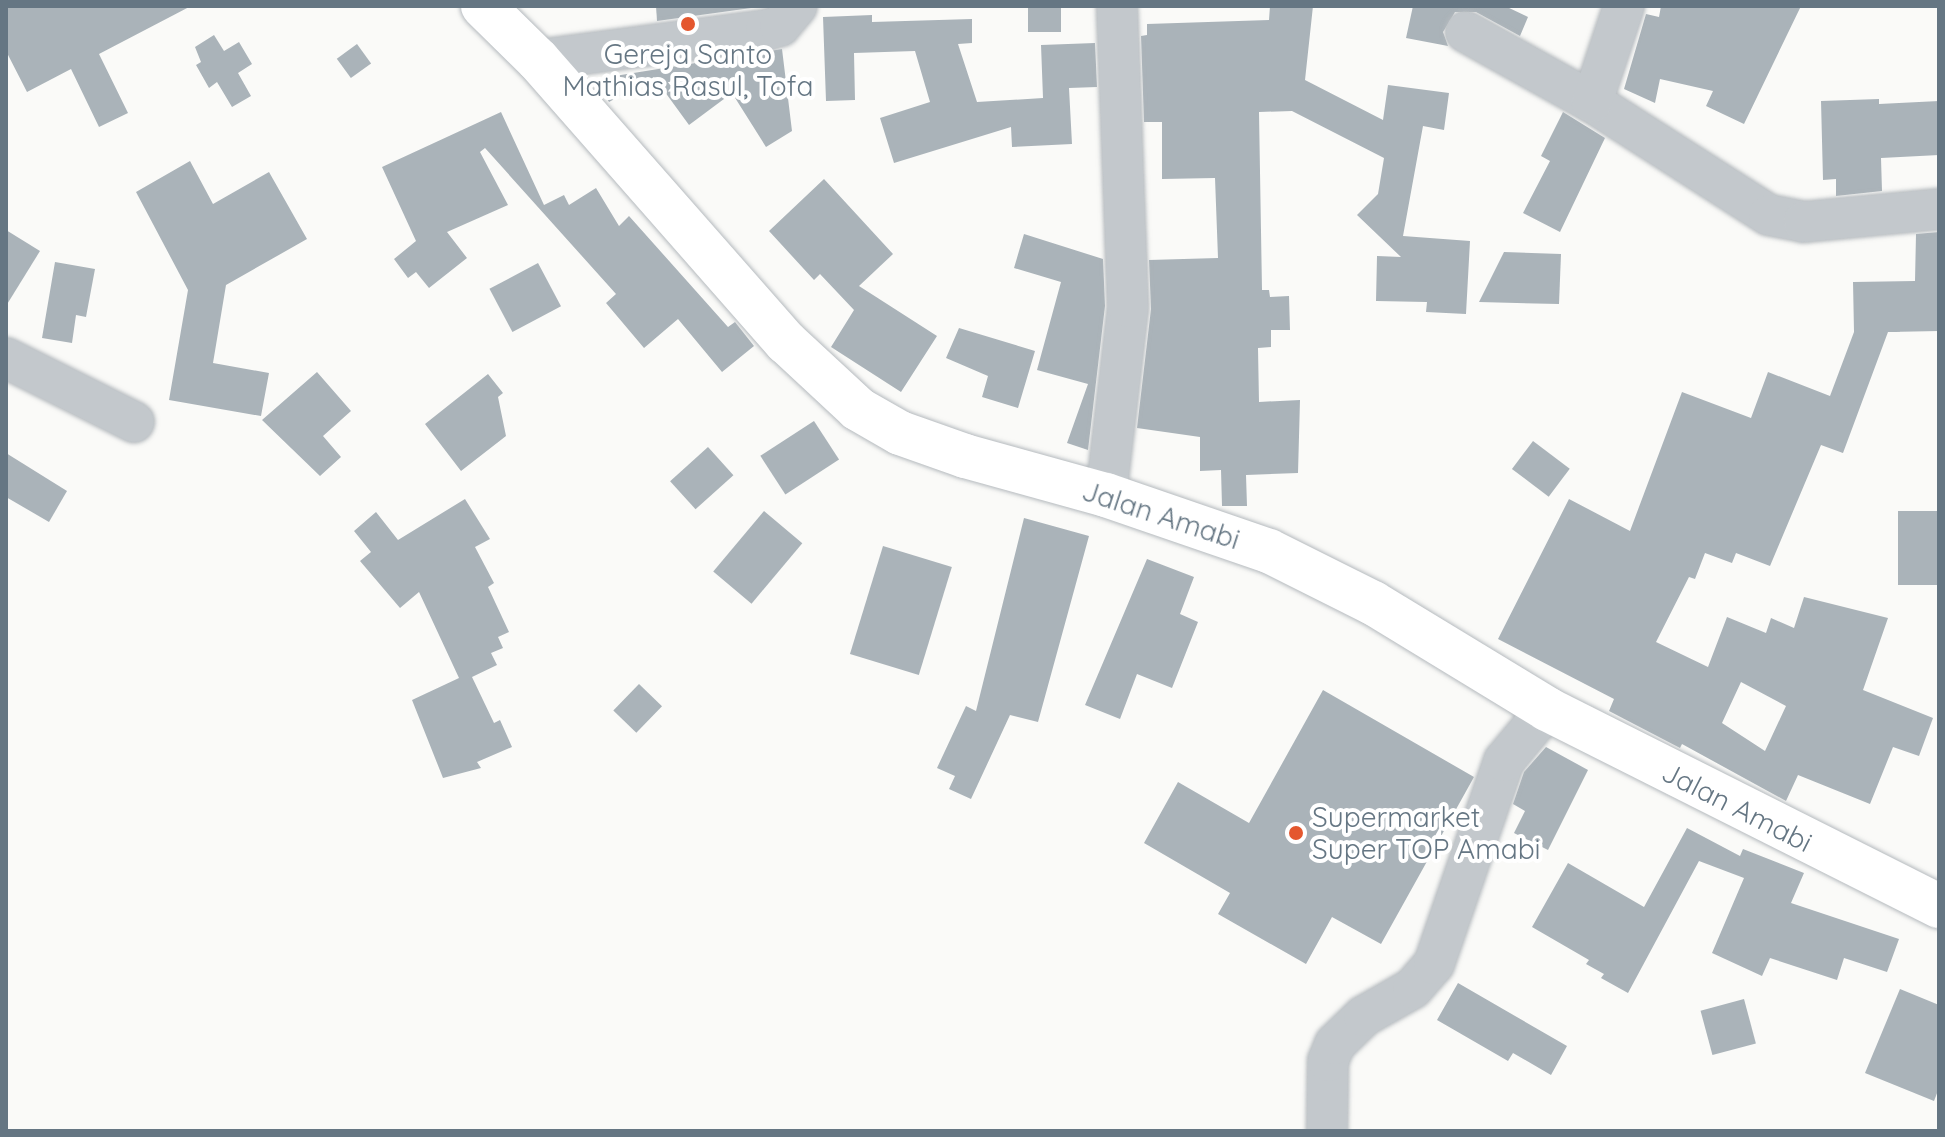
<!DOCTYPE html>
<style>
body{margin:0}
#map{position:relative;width:1945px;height:1137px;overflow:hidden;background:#fafaf8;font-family:Quicksand,sans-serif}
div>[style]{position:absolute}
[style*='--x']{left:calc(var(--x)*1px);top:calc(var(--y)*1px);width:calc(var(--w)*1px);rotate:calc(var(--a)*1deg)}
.building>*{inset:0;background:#aab3b9;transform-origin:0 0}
.roads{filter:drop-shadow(0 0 2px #b5babe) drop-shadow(0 0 2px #b5babe)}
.minor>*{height:40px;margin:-20px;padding:0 20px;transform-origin:20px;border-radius:20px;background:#c3c8cc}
.major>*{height:44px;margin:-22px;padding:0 22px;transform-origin:22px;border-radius:22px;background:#fff}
.dots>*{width:22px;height:22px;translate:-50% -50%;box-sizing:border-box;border:4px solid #fff;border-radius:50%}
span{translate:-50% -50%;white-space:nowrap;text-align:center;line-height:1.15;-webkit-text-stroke:8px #fff;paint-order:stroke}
.poi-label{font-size:28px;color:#657683}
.left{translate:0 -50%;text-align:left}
.street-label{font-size:28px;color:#657683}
.frame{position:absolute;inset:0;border:8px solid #657683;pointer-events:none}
</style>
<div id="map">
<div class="building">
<div style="clip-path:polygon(6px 6px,191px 6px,99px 54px,128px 113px,99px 127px,71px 69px,27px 92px,6px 51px)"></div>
<div style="clip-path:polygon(656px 6px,766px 6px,657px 21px)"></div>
<div style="left:1028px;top:6px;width:33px;height:26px"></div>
<div style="clip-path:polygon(1270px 6px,1313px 6px,1305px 80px,1383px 120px,1388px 85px,1449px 93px,1444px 130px,1423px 126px,1403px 236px,1470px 241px,1466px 314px,1426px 312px,1427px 302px,1376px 301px,1377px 256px,1401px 257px,1357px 215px,1378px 194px,1384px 158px,1292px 111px,1259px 112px,1262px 290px,1269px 290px,1270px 297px,1289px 296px,1290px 330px,1271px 330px,1271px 347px,1258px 348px,1259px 402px,1300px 400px,1298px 473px,1246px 475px,1247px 506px,1222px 506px,1221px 470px,1200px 471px,1200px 437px,1137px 428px,1151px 309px,1149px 260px,1218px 258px,1215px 178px,1162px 179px,1162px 122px,1144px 122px,1141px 36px,1147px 35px,1147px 24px,1269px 20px)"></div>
<div style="clip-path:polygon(1413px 6px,1505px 6px,1528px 17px,1520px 36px,1476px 12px,1455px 12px,1443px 32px,1448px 46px,1406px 38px)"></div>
<div style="clip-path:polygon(1661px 6px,1801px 6px,1744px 124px,1706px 106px,1713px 91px,1660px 79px,1655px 103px,1624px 89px,1646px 14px,1659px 17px)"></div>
<div style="clip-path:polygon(872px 15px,872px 22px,972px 19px,972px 43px,958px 44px,977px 102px,1043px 98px,1041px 45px,1095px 43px,1097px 87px,1069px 88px,1072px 144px,1012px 147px,1011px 127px,894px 163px,880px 118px,930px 102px,915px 51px,854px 53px,855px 100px,826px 101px,823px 17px)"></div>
<div style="clip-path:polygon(214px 35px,224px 51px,239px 42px,252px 64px,238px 73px,251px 96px,232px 107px,217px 82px,209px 88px,196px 65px,201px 62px,195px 47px)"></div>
<div style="left:357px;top:44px;width:24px;height:25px;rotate:54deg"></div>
<div style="clip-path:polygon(782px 49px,792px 131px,766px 147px,732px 93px,689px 125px,654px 77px,609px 102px,596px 79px)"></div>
<div style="clip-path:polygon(1879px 99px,1879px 104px,1939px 101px,1939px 155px,1881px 158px,1882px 191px,1836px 196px,1836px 179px,1823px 180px,1821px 101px)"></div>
<div style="clip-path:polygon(501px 112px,544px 205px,564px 195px,569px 205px,596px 188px,619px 226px,629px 216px,728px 327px,735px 322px,754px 346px,722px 372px,678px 319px,644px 348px,606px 303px,616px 294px,485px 148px,480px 152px,508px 205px,447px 232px,467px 258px,429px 288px,416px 272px,408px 278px,394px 259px,416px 241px,382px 167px)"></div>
<div style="clip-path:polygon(1563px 112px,1605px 138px,1560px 232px,1523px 213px,1550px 161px,1541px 156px)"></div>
<div style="clip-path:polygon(190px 161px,213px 204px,269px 172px,307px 239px,226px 285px,213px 363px,269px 373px,261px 416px,169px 400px,188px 290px,136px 192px)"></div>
<div style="clip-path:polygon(824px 179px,893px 254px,859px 286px,937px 336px,901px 392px,831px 347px,854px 310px,820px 274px,814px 280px,769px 231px)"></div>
<div style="clip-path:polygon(6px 230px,40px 251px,6px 306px)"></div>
<div style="clip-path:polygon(evenodd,1939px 232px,1939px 331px,1888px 332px,1843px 453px,1821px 445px,1770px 566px,1736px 553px,1732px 563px,1705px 553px,1695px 579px,1689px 577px,1656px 642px,1708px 667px,1727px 617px,1766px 633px,1771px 618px,1794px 628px,1804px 597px,1888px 618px,1863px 690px,1933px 718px,1919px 756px,1893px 747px,1870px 804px,1798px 775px,1786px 801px,1682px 744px,1680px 748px,1609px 711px,1614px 699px,1498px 639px,1569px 499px,1630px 531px,1682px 392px,1751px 418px,1768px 372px,1830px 396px,1854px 332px,1853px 282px,1915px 281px,1916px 234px,1939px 232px,1741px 682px,1786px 706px,1765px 751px,1722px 723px,1741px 682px)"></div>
<div style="clip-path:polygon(1024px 234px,1103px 259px,1105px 306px,1088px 450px,1067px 443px,1088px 384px,1037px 370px,1061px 282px,1014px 268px)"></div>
<div style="clip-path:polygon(1504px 252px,1561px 254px,1559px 304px,1479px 302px)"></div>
<div style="clip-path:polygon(55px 262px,95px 269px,86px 317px,76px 315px,72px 343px,42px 338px)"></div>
<div style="left:538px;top:263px;width:49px;height:55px;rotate:62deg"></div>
<div style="clip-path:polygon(959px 328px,1035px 351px,1018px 408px,982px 397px,988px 376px,946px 358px)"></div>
<div style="clip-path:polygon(317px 372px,351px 411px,323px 436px,341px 457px,320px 476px,262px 420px)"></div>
<div style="clip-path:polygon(488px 374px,503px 393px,498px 397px,506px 436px,461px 471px,425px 424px)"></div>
<div style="left:814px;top:421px;width:46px;height:64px;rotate:57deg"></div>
<div style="left:1533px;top:441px;width:46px;height:35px;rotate:37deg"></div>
<div style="left:708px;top:447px;width:38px;height:51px;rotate:48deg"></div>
<div style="clip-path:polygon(6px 453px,67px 491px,49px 522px,6px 497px)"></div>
<div style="clip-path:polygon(465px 499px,490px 539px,475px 547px,494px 583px,488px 587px,509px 632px,498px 637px,503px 648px,491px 653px,497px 665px,472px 677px,494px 723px,500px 720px,512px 747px,477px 762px,481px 768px,443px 778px,412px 700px,459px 678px,419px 592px,400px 608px,360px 561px,371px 552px,354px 531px,376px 512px,398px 540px)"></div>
<div style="left:764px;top:511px;width:50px;height:79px;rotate:40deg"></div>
<div style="left:1939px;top:511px;width:74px;height:41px;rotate:90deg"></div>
<div style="clip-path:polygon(1024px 518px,1089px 536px,1038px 722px,1010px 715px,971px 799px,949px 789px,955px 776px,937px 768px,966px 706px,976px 711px)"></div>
<div style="left:883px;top:546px;width:72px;height:113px;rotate:17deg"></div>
<div style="clip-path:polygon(1147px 559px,1194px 577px,1180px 614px,1198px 622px,1172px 688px,1137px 674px,1120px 719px,1085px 705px)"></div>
<div style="left:639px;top:684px;width:32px;height:37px;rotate:44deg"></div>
<div style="clip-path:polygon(1323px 690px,1474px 777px,1381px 944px,1332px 917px,1306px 964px,1218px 914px,1230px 893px,1144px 843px,1178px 782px,1249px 823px)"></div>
<div style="clip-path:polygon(1546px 747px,1588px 770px,1548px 850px,1514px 833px,1525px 811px,1513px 804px,1524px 772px)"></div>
<div style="clip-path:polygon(1687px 828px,1740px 856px,1743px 849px,1804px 873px,1791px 903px,1899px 939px,1887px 972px,1844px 958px,1837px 980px,1770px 958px,1762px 976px,1712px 953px,1744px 878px,1699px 861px,1628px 993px,1601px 978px,1604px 974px,1586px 964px,1589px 960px,1532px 927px,1568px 863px,1644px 907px)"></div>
<div style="clip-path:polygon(1458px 983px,1567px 1046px,1551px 1075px,1513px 1053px,1508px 1061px,1437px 1020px)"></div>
<div style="clip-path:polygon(1900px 989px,1939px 1005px,1939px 1088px,1934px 1101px,1865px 1073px)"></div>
<div style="left:1744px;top:999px;width:46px;height:45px;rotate:75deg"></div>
</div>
<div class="roads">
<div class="minor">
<div style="--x:1466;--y:32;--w:144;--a:29.1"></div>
<div style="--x:1592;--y:102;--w:210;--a:32.6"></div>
<div style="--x:1769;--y:215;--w:36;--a:11"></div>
<div style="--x:1804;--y:222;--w:136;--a:-5.5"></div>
<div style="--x:538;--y:60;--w:230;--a:-7.5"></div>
<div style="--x:766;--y:30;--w:15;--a:-16"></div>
<div style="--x:780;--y:26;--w:26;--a:-50"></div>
<div style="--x:1592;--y:102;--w:101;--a:-71.6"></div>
<div style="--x:6;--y:358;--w:143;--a:26.6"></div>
<div style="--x:1106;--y:495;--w:189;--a:-83.3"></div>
<div style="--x:1128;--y:307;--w:301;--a:-92.1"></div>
<div style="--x:1327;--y:1131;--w:70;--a:-89.2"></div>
<div style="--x:1328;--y:1061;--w:18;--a:-68"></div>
<div style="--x:1335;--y:1044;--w:40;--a:-44"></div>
<div style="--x:1364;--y:1016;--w:56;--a:-29.7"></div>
<div style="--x:1413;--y:988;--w:32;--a:-49"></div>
<div style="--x:1434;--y:964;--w:215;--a:-71"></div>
<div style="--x:1504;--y:761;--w:67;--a:-50.4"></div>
</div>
<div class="major">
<div style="--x:483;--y:6;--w:77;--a:44.5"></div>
<div style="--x:538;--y:60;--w:376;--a:48.7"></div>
<div style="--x:786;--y:342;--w:98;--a:42.9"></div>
<div style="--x:858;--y:409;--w:48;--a:29.7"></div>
<div style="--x:900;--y:433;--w:69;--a:19.5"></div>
<div style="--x:965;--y:456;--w:146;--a:15.5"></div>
<div style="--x:1106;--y:495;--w:172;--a:19"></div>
<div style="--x:1269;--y:551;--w:116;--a:26.6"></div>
<div style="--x:1373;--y:603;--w:204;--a:31.3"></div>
<div style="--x:1547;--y:709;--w:439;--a:26.7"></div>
</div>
</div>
<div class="dots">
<div style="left:688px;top:24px;background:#e4572e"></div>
<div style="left:1296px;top:833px;background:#e4572e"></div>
</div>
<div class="poi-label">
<span style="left:688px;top:70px">Gereja Santo<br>Mathias Rasul, Tofa</span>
<span class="left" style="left:1312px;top:833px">Supermarket<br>Super TOP Amabi</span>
</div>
<div class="street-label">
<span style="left:1161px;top:515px;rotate:18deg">Jalan Amabi</span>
<span style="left:1737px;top:807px;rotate:27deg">Jalan Amabi</span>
</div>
<div class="frame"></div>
</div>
